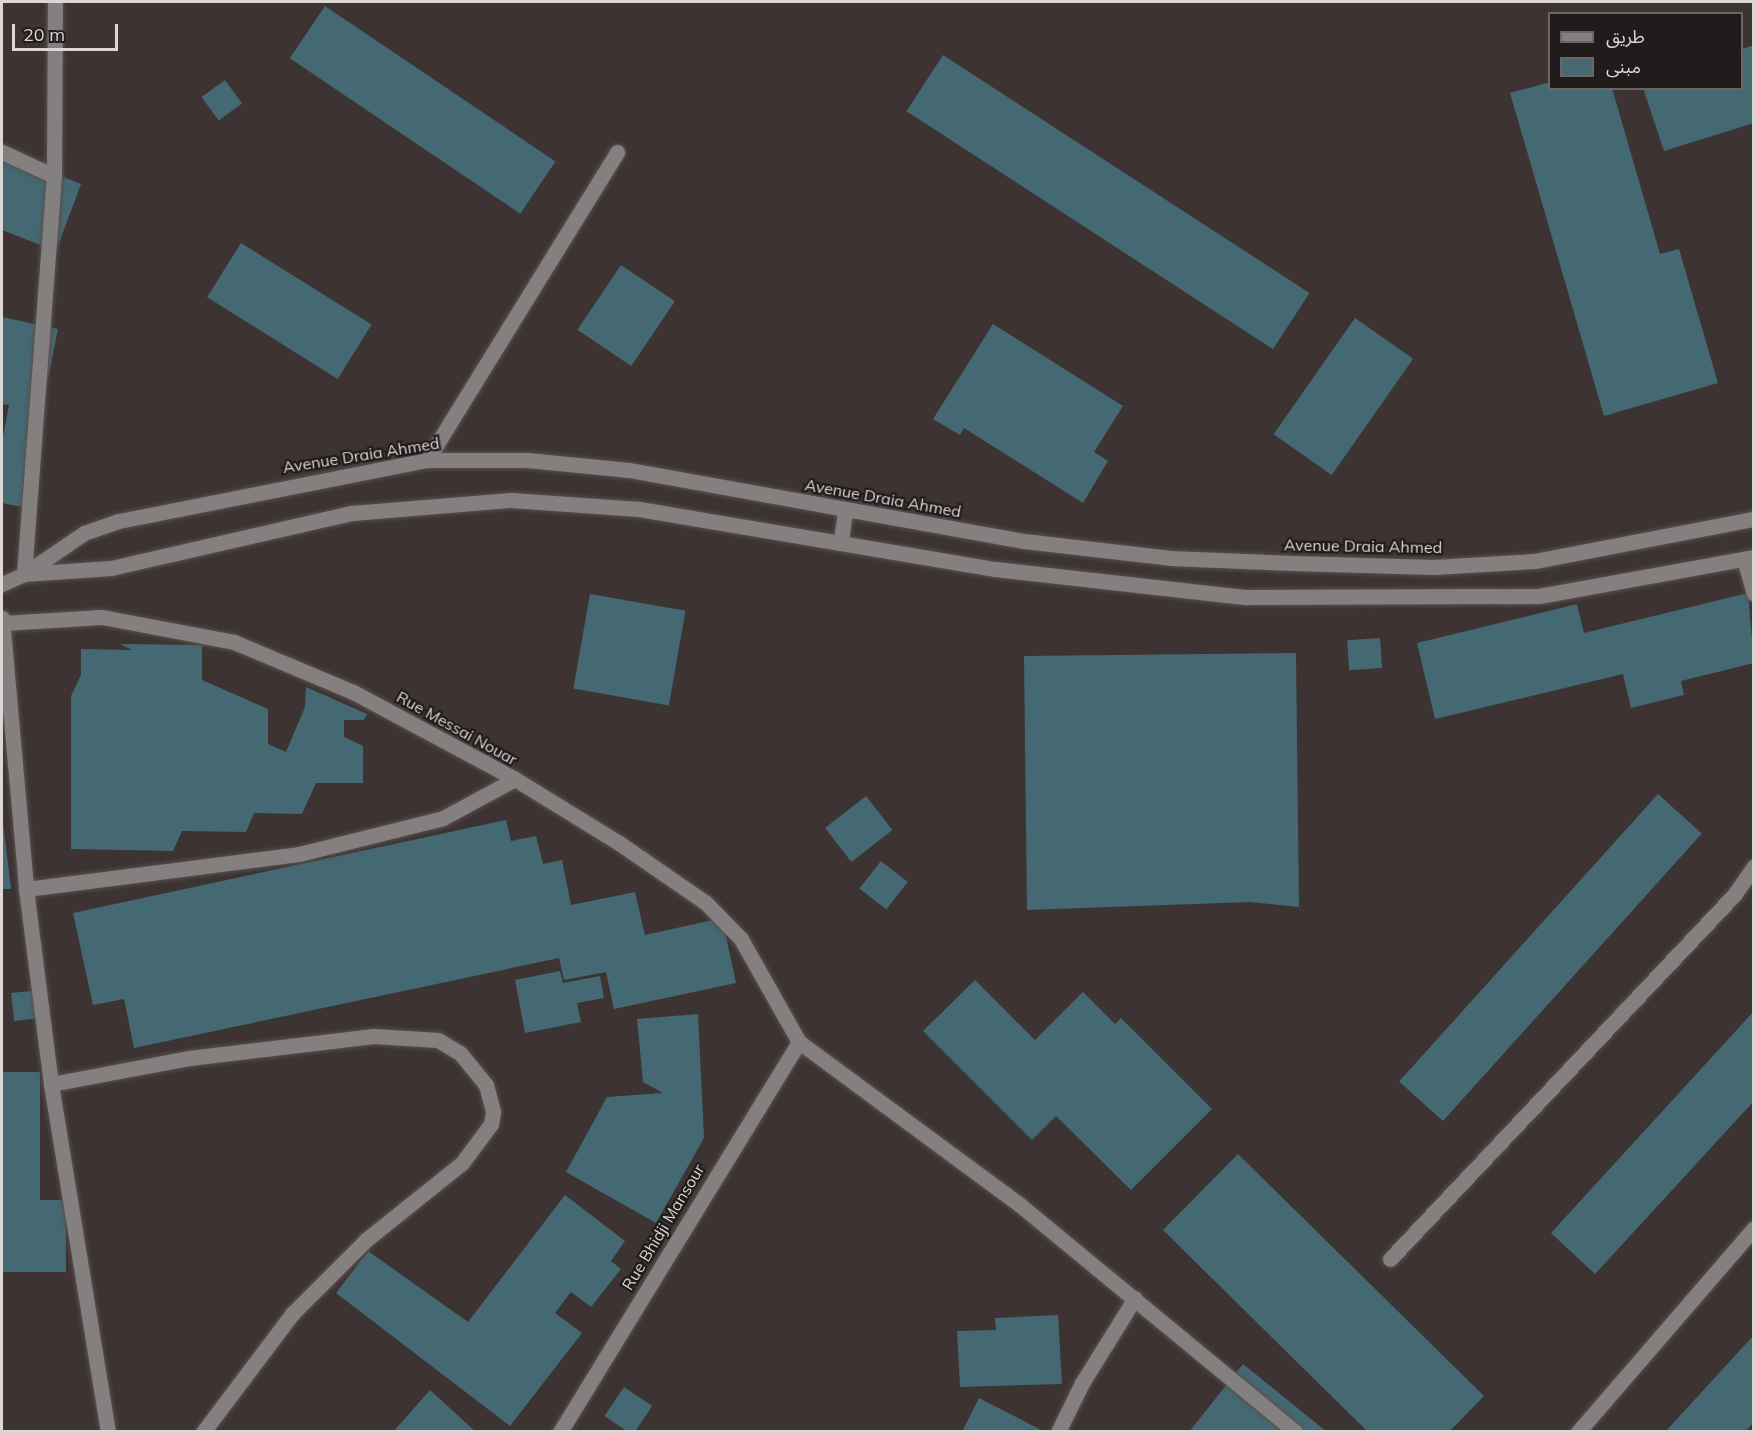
<!DOCTYPE html>
<meta charset="utf-8">
<style>
body{margin:0}
#map{position:relative;width:1755px;height:1433px;overflow:hidden;background:#3c3332;font-family:Mulish,"Noto Sans Arabic",sans-serif}
div>[style]{position:absolute}
[style*='--x']{left:calc(var(--x)*1px);top:calc(var(--y)*1px);width:calc(var(--w)*1px);rotate:calc(var(--a)*1deg)}
.building>*{inset:0;background:#456973;transform-origin:0 0}
.roads{filter:drop-shadow(0 0 2px #59504f) drop-shadow(0 0 2px #59504f)}
.minor>*{height:15px;margin:-7.5px;padding:0 7.5px;transform-origin:7.5px;border-radius:7.5px;background:#858080}
span{translate:-50% -50%;white-space:nowrap;text-align:center;line-height:1.15;-webkit-text-stroke:4.5px #201c1b;paint-order:stroke}
.street-label{font-size:16px;color:#dcd6d5}
.frame{position:absolute;inset:0;border:3px solid #dcd6d5;pointer-events:none}
.legend{position:absolute;left:1548px;top:12px;width:195px;height:78px;box-sizing:border-box;background:#201c1b;border:2px solid #6b6665;margin:0;padding:8px 10px;list-style:none;font-size:18px;color:#dcd6d5}
.legend li{display:flex;align-items:center;gap:12px;height:30px}
.legend b{width:30px;border:2px solid #6b6665}
.scale{position:absolute;left:12px;top:24px;width:106px;height:27px;box-sizing:border-box;border:3px solid #dcd6d5;border-top:0;padding-left:8px;font-size:18px;line-height:21px;white-space:nowrap;color:#dcd6d5;-webkit-text-stroke:4px #201c1b;paint-order:stroke}
</style>
<div id="map">
<div class="building">
<div style="left:325px;top:6px;width:278px;height:63px;rotate:34deg"></div>
<div style="clip-path:polygon(1754px 45px,1754px 123px,1664px 151px,1643px 88px,1742px 88px,1742px 49px)"></div>
<div style="left:943px;top:55px;width:437px;height:67px;rotate:33deg"></div>
<div style="left:225px;top:80px;width:29px;height:29px;rotate:54deg"></div>
<div style="clip-path:polygon(1550px 82px,1550px 88px,1612px 88px,1660px 254px,1679px 249px,1718px 383px,1604px 416px,1510px 93px)"></div>
<div style="clip-path:polygon(2px 153px,81px 184px,56px 251px,2px 230px)"></div>
<div style="left:241px;top:243px;width:154px;height:64px;rotate:32deg"></div>
<div style="left:621px;top:265px;width:65px;height:78px;rotate:34deg"></div>
<div style="clip-path:polygon(2px 317px,58px 329px,22px 507px,2px 503px,2px 442px,9px 405px,2px 404px)"></div>
<div style="left:1355px;top:318px;width:71px;height:142px;rotate:35deg"></div>
<div style="clip-path:polygon(993px 324px,1123px 406px,1094px 452px,1108px 461px,1083px 503px,964px 428px,960px 435px,933px 419px)"></div>
<div style="clip-path:polygon(1748px 593px,1754px 663px,1681px 681px,1684px 695px,1631px 708px,1623px 674px,1435px 719px,1417px 643px,1577px 604px,1584px 633px)"></div>
<div style="left:590px;top:594px;width:97px;height:96px;rotate:10deg"></div>
<div style="left:1380px;top:638px;width:30px;height:33px;rotate:86deg"></div>
<div style="clip-path:polygon(120px 644px,202px 645px,202px 680px,268px 709px,268px 744px,286px 752px,305px 707px,306px 687px,367px 714px,364px 720px,344px 720px,344px 737px,363px 746px,363px 783px,316px 783px,302px 814px,254px 813px,246px 832px,182px 831px,173px 851px,71px 849px,71px 696px,81px 675px,81px 649px,132px 650px)"></div>
<div style="clip-path:polygon(1296px 653px,1299px 907px,1250px 902px,1027px 910px,1024px 656px)"></div>
<div style="left:1658px;top:794px;width:59px;height:387px;rotate:42deg"></div>
<div style="left:866px;top:796px;width:43px;height:52px;rotate:52deg"></div>
<div style="clip-path:polygon(2px 814px,11px 889px,2px 889px)"></div>
<div style="clip-path:polygon(506px 820px,511px 841px,536px 836px,543px 864px,562px 860px,571px 905px,635px 892px,645px 935px,722px 918px,736px 983px,614px 1009px,606px 972px,564px 980px,559px 958px,134px 1048px,124px 999px,93px 1005px,73px 913px)"></div>
<div style="left:881px;top:861px;width:34px;height:35px;rotate:38deg"></div>
<div style="clip-path:polygon(560px 971px,563px 983px,600px 976px,604px 998px,577px 1003px,581px 1022px,525px 1033px,515px 980px)"></div>
<div style="clip-path:polygon(975px 980px,1035px 1040px,1083px 992px,1115px 1024px,1121px 1018px,1212px 1109px,1131px 1190px,1056px 1116px,1032px 1140px,923px 1031px)"></div>
<div style="left:40px;top:990px;width:28px;height:29px;rotate:84deg"></div>
<div style="clip-path:polygon(1754px 1011px,1754px 1101px,1595px 1274px,1551px 1233px)"></div>
<div style="clip-path:polygon(698px 1014px,704px 1138px,656px 1223px,566px 1172px,607px 1097px,663px 1093px,643px 1082px,637px 1019px)"></div>
<div style="clip-path:polygon(2px 1072px,40px 1072px,40px 1200px,66px 1200px,66px 1272px,2px 1272px)"></div>
<div style="clip-path:polygon(1238px 1154px,1484px 1396px,1449px 1432px,1368px 1432px,1163px 1230px)"></div>
<div style="clip-path:polygon(565px 1195px,625px 1241px,611px 1261px,621px 1269px,591px 1307px,571px 1292px,555px 1313px,582px 1333px,510px 1426px,336px 1293px,368px 1251px,468px 1322px)"></div>
<div style="clip-path:polygon(1058px 1315px,1062px 1384px,960px 1387px,957px 1331px,996px 1330px,995px 1318px)"></div>
<div style="clip-path:polygon(1754px 1335px,1754px 1422px,1745px 1432px,1665px 1432px)"></div>
<div style="clip-path:polygon(1243px 1364px,1327px 1432px,1189px 1432px)"></div>
<div style="left:624px;top:1387px;width:34px;height:35px;rotate:34deg"></div>
<div style="clip-path:polygon(430px 1390px,476px 1432px,393px 1432px)"></div>
<div style="clip-path:polygon(979px 1398px,1045px 1432px,962px 1432px)"></div>
</div>
<div class="roads">
<div class="minor">
<div style="--x:2;--y:152;--w:57;--a:24.8"></div>
<div style="--x:427;--y:460;--w:362;--a:-58.3"></div>
<div style="--x:841;--y:540;--w:30;--a:-82"></div>
<div style="--x:1744;--y:559;--w:36;--a:74"></div>
<div style="--x:24;--y:574;--w:87;--a:-3.9"></div>
<div style="--x:111;--y:568;--w:247;--a:-12.9"></div>
<div style="--x:352;--y:513;--w:160;--a:-4.7"></div>
<div style="--x:511;--y:500;--w:128;--a:4"></div>
<div style="--x:639;--y:509;--w:361;--a:9.6"></div>
<div style="--x:995;--y:569;--w:253;--a:6.4"></div>
<div style="--x:1246;--y:597;--w:293;--a:-0.2"></div>
<div style="--x:1539;--y:596;--w:219;--a:-10.3"></div>
<div style="--x:24;--y:574;--w:399;--a:-85.7"></div>
<div style="--x:54;--y:176;--w:174;--a:-89.7"></div>
<div style="--x:2;--y:584;--w:24;--a:-24"></div>
<div style="--x:24;--y:574;--w:73;--a:-34.3"></div>
<div style="--x:84;--y:533;--w:37;--a:-19"></div>
<div style="--x:119;--y:521;--w:314;--a:-11.2"></div>
<div style="--x:427;--y:460;--w:100;--a:0"></div>
<div style="--x:527;--y:460;--w:102;--a:5.6"></div>
<div style="--x:629;--y:470;--w:401;--a:10.2"></div>
<div style="--x:1024;--y:541;--w:147;--a:6.6"></div>
<div style="--x:1170;--y:558;--w:123;--a:2.3"></div>
<div style="--x:1293;--y:563;--w:141;--a:1.6"></div>
<div style="--x:1434;--y:567;--w:101;--a:-3.4"></div>
<div style="--x:1535;--y:561;--w:223;--a:-10.9"></div>
<div style="--x:2;--y:618;--w:272;--a:84.9"></div>
<div style="--x:26;--y:889;--w:197;--a:82.7"></div>
<div style="--x:51;--y:1084;--w:353;--a:80.7"></div>
<div style="--x:3;--y:623;--w:99;--a:-3.5"></div>
<div style="--x:102;--y:617;--w:134;--a:10.7"></div>
<div style="--x:234;--y:642;--w:129;--a:22.8"></div>
<div style="--x:353;--y:692;--w:184;--a:28.2"></div>
<div style="--x:515;--y:779;--w:122;--a:31.6"></div>
<div style="--x:619;--y:843;--w:106;--a:34.6"></div>
<div style="--x:706;--y:903;--w:50;--a:45.8"></div>
<div style="--x:741;--y:939;--w:118;--a:60.6"></div>
<div style="--x:799;--y:1042;--w:275;--a:36.4"></div>
<div style="--x:1020;--y:1205;--w:357;--a:39.5"></div>
<div style="--x:26;--y:889;--w:275;--a:-7.3"></div>
<div style="--x:299;--y:854;--w:148;--a:-14"></div>
<div style="--x:443;--y:818;--w:82;--a:-28.4"></div>
<div style="--x:51;--y:1084;--w:140;--a:-10.7"></div>
<div style="--x:189;--y:1058;--w:186;--a:-6.8"></div>
<div style="--x:374;--y:1036;--w:64;--a:3.6"></div>
<div style="--x:438;--y:1040;--w:26;--a:31"></div>
<div style="--x:460;--y:1053;--w:41;--a:50.9"></div>
<div style="--x:486;--y:1085;--w:28;--a:75"></div>
<div style="--x:493;--y:1112;--w:12;--a:99"></div>
<div style="--x:491;--y:1124;--w:49;--a:126.6"></div>
<div style="--x:462;--y:1163;--w:123;--a:141.3"></div>
<div style="--x:366;--y:1240;--w:105;--a:135"></div>
<div style="--x:292;--y:1314;--w:148;--a:127"></div>
<div style="--x:1390;--y:1259;--w:501;--a:-46.62"></div>
<div style="--x:1734;--y:895;--w:35;--a:-55"></div>
<div style="--x:560;--y:1432;--w:457;--a:-58.5"></div>
<div style="--x:1058;--y:1432;--w:55;--a:-63.9"></div>
<div style="--x:1082;--y:1383;--w:100;--a:-58.1"></div>
<div style="--x:1578;--y:1432;--w:269;--a:-49.2"></div>
</div>
</div>
<div class="street-label">
<span style="left:361px;top:455px;rotate:-9deg">Avenue Draia Ahmed</span>
<span style="left:883px;top:498px;rotate:10deg">Avenue Draia Ahmed</span>
<span style="left:1363px;top:546px;rotate:1deg">Avenue Draia Ahmed</span>
<span style="left:457px;top:728px;rotate:29deg">Rue Messai Nouar</span>
<span style="left:663px;top:1227px;rotate:-59deg">Rue Bhidji Mansour</span>
</div>
<div class="frame"></div>
<ul class="legend">
<li><b style="height:8px;background:#858080"></b>طريق</li>
<li><b style="height:16px;background:#456973"></b>مبنى</li>
</ul>
<div class="scale">20 m</div>
</div>
